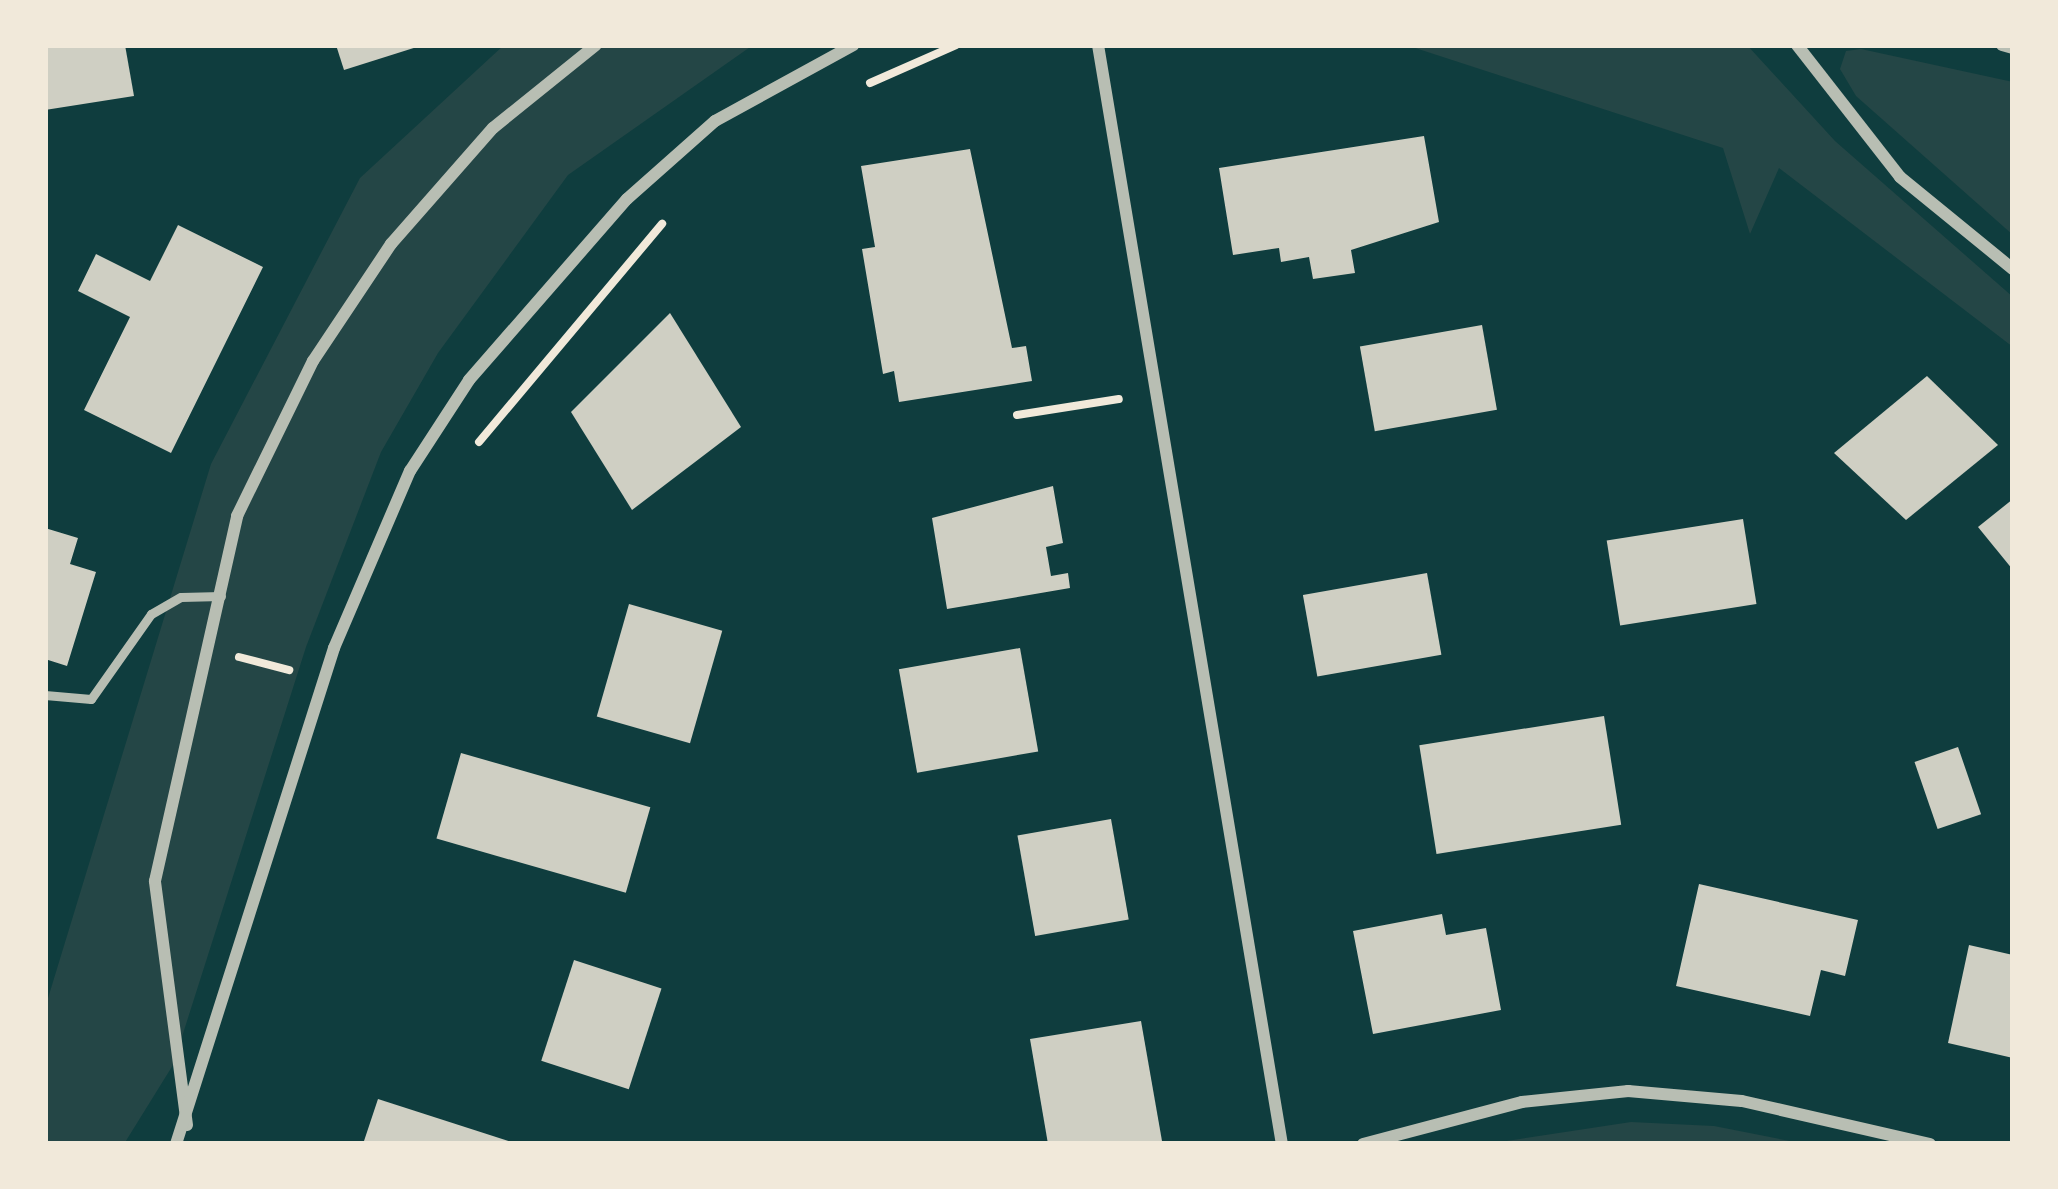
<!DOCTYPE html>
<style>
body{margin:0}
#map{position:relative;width:2058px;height:1189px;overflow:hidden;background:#0f3d3e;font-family:"Varela Round",sans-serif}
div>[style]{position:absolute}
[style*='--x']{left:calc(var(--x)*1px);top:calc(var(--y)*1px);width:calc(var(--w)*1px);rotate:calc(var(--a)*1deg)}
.green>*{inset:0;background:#244646}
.building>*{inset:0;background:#cfcfc3;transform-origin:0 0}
.path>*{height:8px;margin:-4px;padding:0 4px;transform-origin:4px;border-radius:4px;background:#f1e9da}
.service>*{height:9px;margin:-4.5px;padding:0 4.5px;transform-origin:4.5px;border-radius:4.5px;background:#b8beb3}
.minor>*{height:12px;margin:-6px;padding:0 6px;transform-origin:6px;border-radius:6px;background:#b8beb3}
span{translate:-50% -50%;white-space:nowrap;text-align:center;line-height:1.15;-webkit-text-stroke:9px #f1e9da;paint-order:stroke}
.frame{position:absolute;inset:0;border:48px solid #f1e9da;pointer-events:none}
</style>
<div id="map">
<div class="green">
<div style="clip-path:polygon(504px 45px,753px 45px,568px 175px,438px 353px,381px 452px,306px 647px,173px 1065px,124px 1144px,45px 1144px,45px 1008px,211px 464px,360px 178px)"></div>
<div style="clip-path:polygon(1406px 45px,1747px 45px,1835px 141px,2013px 297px,2013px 347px,1779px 168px,1750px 234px,1723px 148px)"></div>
<div style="clip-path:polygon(1861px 49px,2013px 82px,2013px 235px,1856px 96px,1840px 69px,1846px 51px)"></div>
<div style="clip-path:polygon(1631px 1122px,1714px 1126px,1805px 1144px,1487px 1144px)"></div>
</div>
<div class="building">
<div style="clip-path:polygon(45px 45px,125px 45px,134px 96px,45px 110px)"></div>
<div style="clip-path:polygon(336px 45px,419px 45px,420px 46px,344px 70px)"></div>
<div style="clip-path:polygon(1424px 136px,1439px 222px,1351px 250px,1355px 273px,1313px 279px,1309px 257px,1281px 262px,1279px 248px,1233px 255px,1219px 168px)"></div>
<div style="clip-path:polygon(970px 149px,1012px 348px,1026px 346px,1032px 381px,899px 402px,894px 371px,883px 374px,862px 249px,875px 247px,861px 166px)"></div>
<div style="clip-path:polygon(178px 225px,263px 267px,171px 453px,84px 410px,130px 317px,78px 291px,96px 254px,150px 281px)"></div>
<div style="clip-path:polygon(670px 313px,741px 427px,632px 510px,571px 412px)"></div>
<div style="left:1482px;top:325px;width:86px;height:124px;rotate:80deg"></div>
<div style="clip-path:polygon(1927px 376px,1998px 445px,1906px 520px,1834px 453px)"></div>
<div style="clip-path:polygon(1053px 486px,1063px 543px,1046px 547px,1051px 576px,1068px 573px,1070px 588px,947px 609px,932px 518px)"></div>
<div style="clip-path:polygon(2013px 499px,2013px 570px,1978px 527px)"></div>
<div style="left:1743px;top:519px;width:86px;height:138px;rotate:81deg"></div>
<div style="clip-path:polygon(45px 528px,78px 538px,70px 564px,96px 572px,67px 666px,45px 659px)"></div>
<div style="left:1427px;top:573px;width:83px;height:126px;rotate:80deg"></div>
<div style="left:629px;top:604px;width:97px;height:117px;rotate:16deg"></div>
<div style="left:1020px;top:648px;width:105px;height:123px;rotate:80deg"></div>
<div style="left:1604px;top:716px;width:110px;height:187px;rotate:81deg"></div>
<div style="left:1958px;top:747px;width:71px;height:46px;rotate:71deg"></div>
<div style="left:461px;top:753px;width:197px;height:89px;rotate:16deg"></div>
<div style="left:1111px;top:819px;width:102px;height:95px;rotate:80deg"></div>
<div style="clip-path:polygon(1699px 884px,1858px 920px,1845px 976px,1821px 970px,1810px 1016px,1676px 986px)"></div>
<div style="clip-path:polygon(1442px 914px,1446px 935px,1486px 928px,1501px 1010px,1373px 1034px,1353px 931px)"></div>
<div style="clip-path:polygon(1969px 945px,2013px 955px,2013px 1058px,1948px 1043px)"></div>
<div style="left:574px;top:960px;width:92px;height:106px;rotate:18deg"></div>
<div style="clip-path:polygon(1141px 1021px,1162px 1141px,1048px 1144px,1030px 1039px)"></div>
<div style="clip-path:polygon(378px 1099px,515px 1143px,515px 1144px,363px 1144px)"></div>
</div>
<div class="path">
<div style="--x:870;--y:83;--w:94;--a:-23.8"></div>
<div style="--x:1017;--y:415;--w:103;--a:-8.9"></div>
<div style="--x:479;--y:442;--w:285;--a:-50"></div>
<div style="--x:239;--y:657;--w:52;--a:14.6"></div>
</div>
<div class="service">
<div style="--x:45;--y:695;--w:46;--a:5"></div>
<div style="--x:91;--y:699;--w:104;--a:-54.8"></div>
<div style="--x:151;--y:614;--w:34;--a:-30"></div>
<div style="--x:181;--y:597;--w:40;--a:-1.4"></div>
</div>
<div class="minor">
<div style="--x:1098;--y:45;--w:1114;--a:80.5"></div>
<div style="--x:1797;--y:45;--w:167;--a:52"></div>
<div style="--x:1900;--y:177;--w:146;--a:39.2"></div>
<div style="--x:2002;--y:45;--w:11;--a:15"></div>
<div style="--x:187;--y:1125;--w:246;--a:-97.5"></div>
<div style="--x:155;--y:881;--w:374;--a:-77.3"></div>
<div style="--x:237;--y:516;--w:173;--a:-63.9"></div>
<div style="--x:313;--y:361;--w:141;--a:-56.3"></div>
<div style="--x:391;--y:244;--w:154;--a:-48.7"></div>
<div style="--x:493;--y:128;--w:132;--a:-38.9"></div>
<div style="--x:176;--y:1144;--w:521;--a:-72.33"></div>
<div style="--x:334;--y:648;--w:193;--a:-66.8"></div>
<div style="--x:410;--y:471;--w:108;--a:-57"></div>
<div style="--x:469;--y:380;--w:240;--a:-48.9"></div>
<div style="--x:627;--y:199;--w:118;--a:-41.6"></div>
<div style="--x:715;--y:121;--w:158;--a:-28.8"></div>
<div style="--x:1363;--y:1144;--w:164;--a:-14.8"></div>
<div style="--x:1522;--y:1102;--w:107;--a:-5.9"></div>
<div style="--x:1628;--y:1091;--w:114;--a:5"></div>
<div style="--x:1742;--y:1101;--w:193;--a:12.9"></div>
</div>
<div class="frame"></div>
</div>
